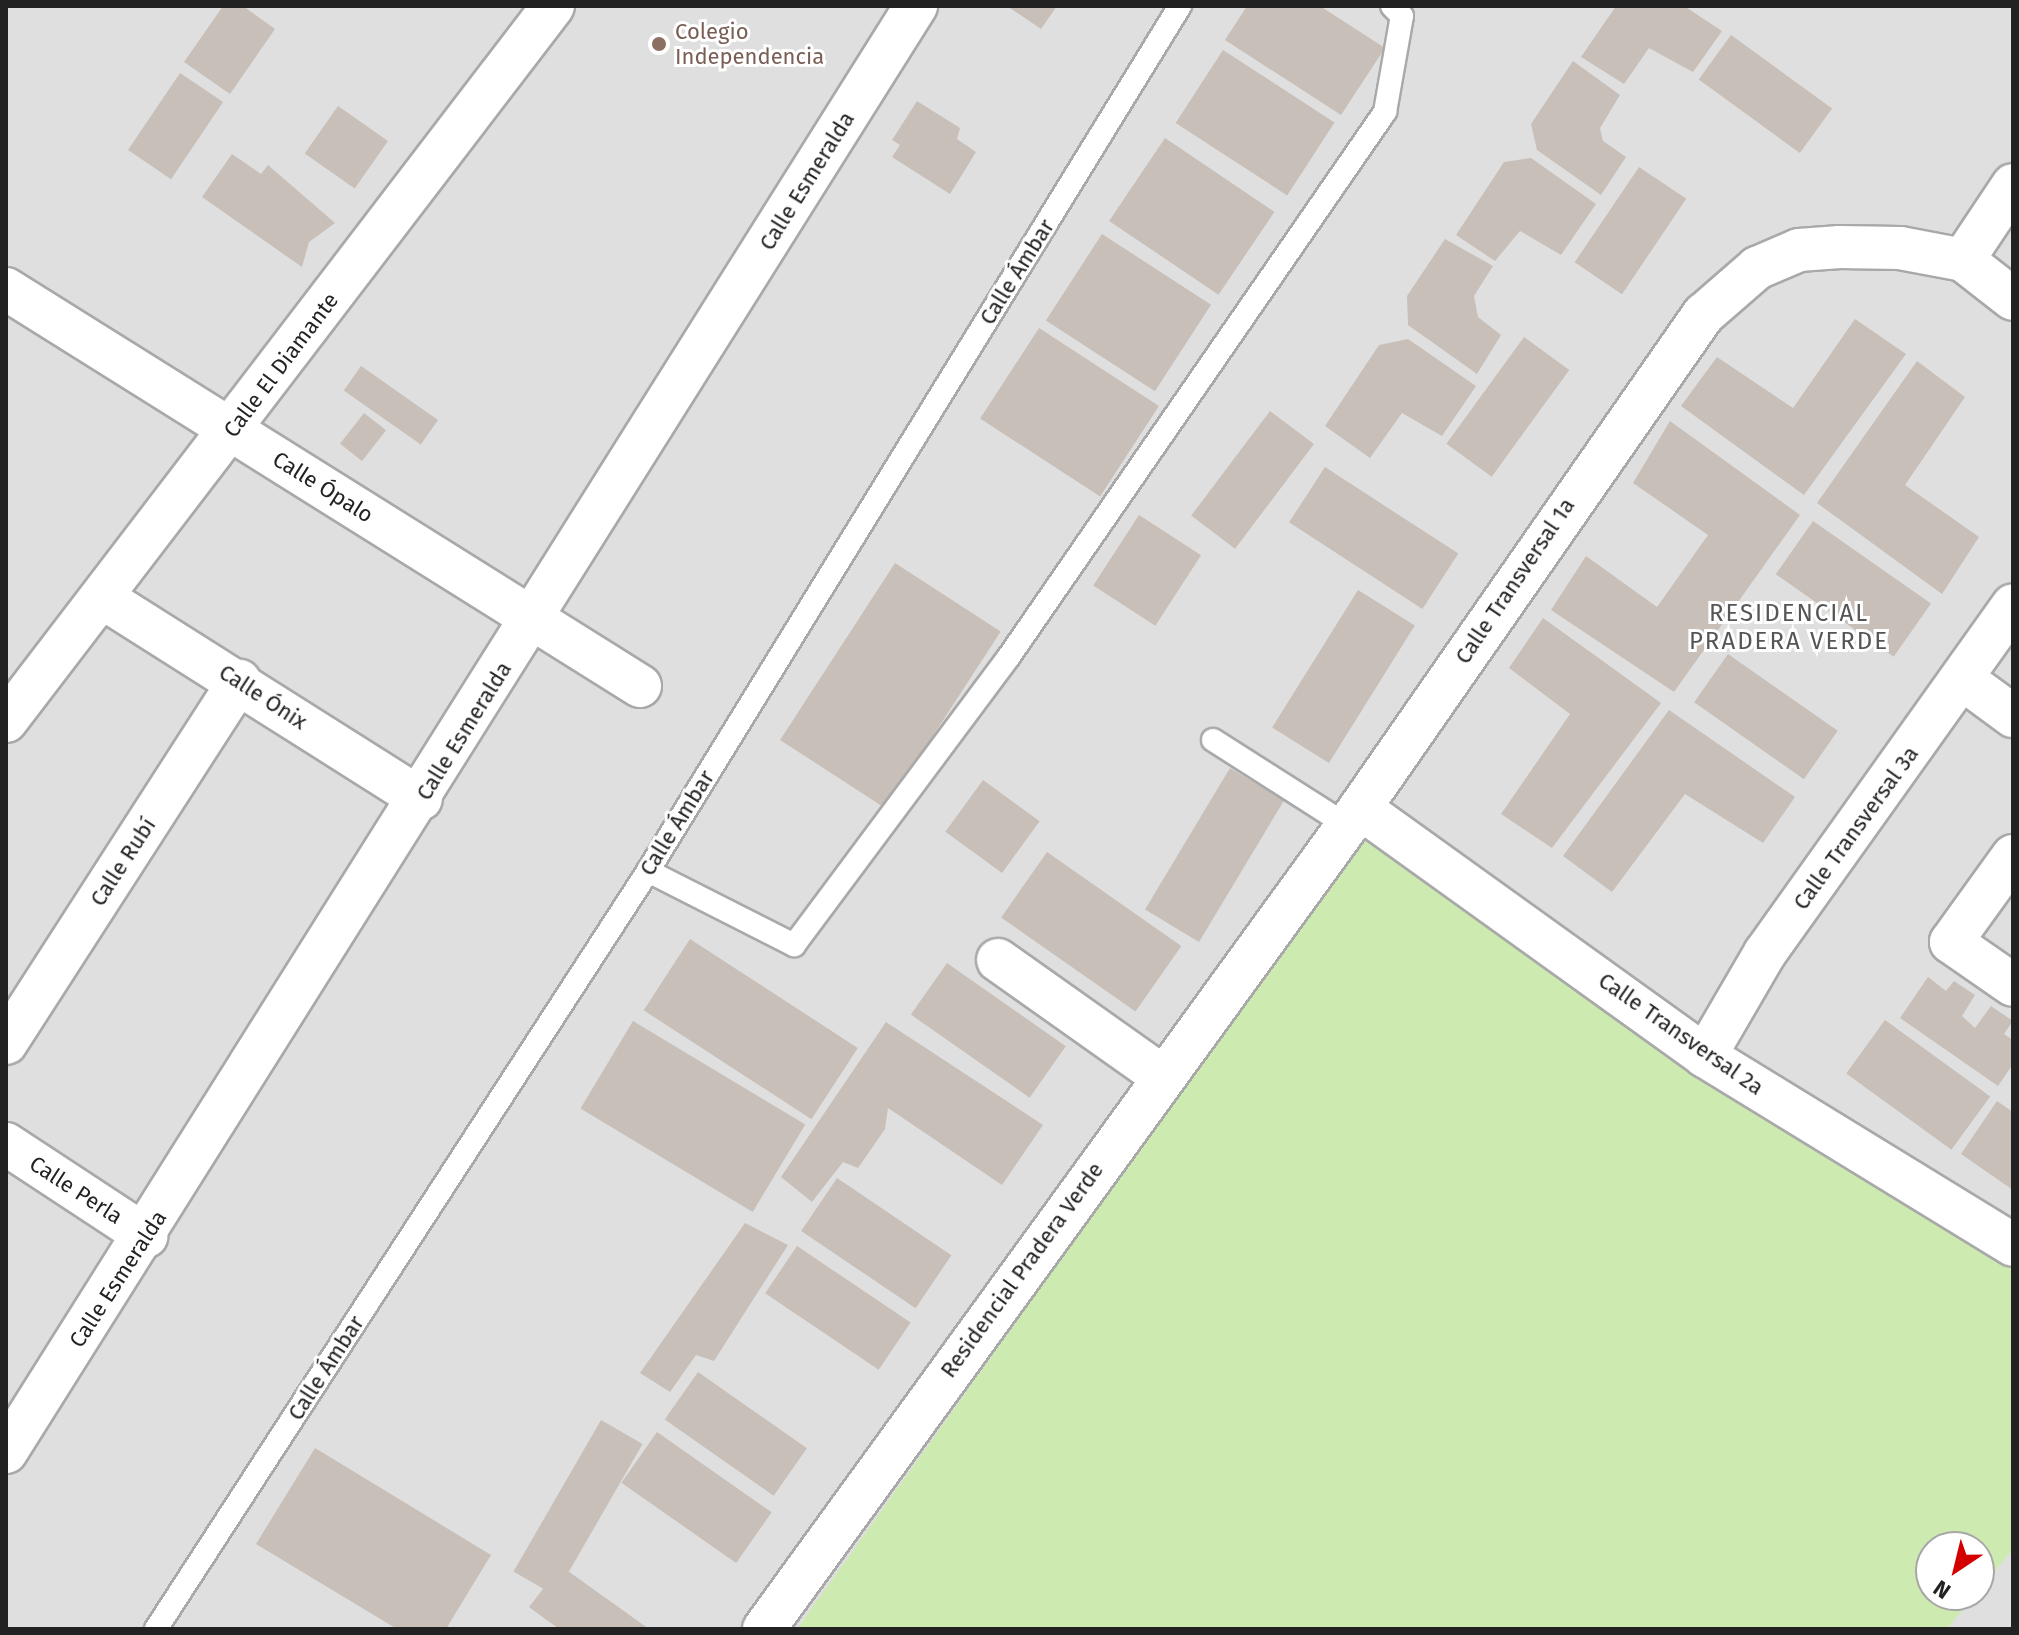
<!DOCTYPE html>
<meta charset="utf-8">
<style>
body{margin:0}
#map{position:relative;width:2019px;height:1635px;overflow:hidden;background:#f2efe9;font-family:"Fira Sans",sans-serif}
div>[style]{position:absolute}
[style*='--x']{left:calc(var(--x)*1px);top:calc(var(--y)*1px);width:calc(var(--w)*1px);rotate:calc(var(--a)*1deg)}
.residential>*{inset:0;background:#e0dfdf}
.grass>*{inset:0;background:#cdebb0}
.building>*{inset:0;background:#c7bfb8;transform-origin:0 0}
.roads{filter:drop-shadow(2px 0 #a9a9a9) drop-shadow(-2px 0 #a9a9a9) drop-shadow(0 2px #a9a9a9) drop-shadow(0 -2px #a9a9a9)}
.lane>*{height:22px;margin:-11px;padding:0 11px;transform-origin:11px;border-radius:11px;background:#fff}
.street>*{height:42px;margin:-21px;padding:0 21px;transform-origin:21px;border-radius:21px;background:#fff}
.dots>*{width:22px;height:22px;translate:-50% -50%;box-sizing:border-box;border:4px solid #fff;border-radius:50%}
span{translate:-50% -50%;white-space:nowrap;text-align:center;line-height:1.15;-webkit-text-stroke:6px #fff;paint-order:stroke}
.education-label{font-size:22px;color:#785e54}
.left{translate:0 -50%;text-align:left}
.street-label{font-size:22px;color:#222}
.neighbourhood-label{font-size:24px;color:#555;letter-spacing:2px}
.frame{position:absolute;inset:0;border:8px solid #222;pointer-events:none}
.north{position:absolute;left:1915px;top:1531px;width:80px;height:80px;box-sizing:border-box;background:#fff;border:2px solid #a7a7a7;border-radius:50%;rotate:215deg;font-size:22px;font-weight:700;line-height:32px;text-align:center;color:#222}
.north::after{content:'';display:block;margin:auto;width:28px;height:36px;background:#d40000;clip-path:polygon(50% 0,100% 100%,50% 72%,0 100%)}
</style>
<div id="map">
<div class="residential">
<div style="clip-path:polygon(evenodd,6px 6px,2013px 6px,2013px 1629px,6px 1629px,6px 6px,1931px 1547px,1979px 1547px,1979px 1595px,1931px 1595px,1931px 1547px)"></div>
</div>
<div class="grass">
<div style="clip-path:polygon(1369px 828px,2013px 1261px,2013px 1549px,1979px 1590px,1979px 1547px,1931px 1547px,1931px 1595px,1975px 1595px,1947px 1629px,797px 1629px)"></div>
</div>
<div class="building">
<div style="clip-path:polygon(223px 6px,243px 6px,275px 29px,230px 94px,184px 62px)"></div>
<div style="clip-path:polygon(1007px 6px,1057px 6px,1041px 29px)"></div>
<div style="clip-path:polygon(1247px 6px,1320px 6px,1385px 48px,1341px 115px,1225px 40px)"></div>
<div style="clip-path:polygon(1616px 6px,1684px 6px,1722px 31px,1693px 72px,1649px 48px,1624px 84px,1581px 57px)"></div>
<div style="left:1731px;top:35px;width:125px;height:55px;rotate:36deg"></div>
<div style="left:1223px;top:50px;width:133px;height:87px;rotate:33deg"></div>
<div style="clip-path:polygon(1573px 61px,1620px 95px,1600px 128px,1603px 141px,1626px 157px,1601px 195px,1537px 150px,1531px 124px)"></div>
<div style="left:180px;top:73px;width:52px;height:93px;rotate:34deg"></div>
<div style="clip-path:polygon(917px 101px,960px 128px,957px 139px,976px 152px,950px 194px,892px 157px,900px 145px,892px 140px)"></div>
<div style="left:338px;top:106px;width:61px;height:58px;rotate:35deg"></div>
<div style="left:1165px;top:138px;width:132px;height:100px;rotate:34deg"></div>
<div style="clip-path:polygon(232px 154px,261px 174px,268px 165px,335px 223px,309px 242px,302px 267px,202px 197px)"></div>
<div style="clip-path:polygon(1531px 158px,1596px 204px,1561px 255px,1520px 231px,1495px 261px,1456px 235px,1504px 162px)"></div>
<div style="left:1639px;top:167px;width:57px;height:115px;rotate:34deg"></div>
<div style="left:1102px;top:234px;width:130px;height:103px;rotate:33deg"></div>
<div style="clip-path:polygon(1445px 239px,1493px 266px,1474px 296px,1478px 317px,1501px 335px,1477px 374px,1408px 325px,1407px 296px)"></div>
<div style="clip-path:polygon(1855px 319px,1906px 354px,1804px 495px,1681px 406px,1717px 357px,1793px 408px)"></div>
<div style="left:1039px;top:328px;width:143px;height:108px;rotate:33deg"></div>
<div style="left:1524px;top:337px;width:56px;height:132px;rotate:36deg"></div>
<div style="clip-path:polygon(1408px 339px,1476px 386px,1442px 436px,1402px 413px,1370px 458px,1325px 426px,1379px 345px)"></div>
<div style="clip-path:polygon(1917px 361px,1965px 397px,1905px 485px,1979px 537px,1942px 594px,1817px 503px)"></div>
<div style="left:361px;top:366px;width:94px;height:30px;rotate:35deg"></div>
<div style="left:1270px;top:411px;width:55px;height:131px;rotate:37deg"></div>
<div style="left:364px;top:413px;width:28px;height:39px;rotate:38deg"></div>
<div style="clip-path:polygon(1670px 421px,1800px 515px,1674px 692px,1551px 610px,1586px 556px,1657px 607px,1708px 535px,1633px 483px)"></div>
<div style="left:1325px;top:467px;width:159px;height:66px;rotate:33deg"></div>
<div style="left:1139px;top:515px;width:74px;height:84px;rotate:33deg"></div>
<div style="left:1813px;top:521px;width:144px;height:65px;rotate:35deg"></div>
<div style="left:895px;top:563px;width:126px;height:211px;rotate:33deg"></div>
<div style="left:1358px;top:590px;width:67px;height:162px;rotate:32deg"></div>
<div style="clip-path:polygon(1543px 618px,1661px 703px,1552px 848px,1501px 814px,1570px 714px,1509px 668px)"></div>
<div style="left:1728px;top:654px;width:134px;height:59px;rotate:35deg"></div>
<div style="clip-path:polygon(1669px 710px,1795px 797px,1763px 843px,1685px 794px,1612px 892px,1563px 856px)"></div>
<div style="left:1230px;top:768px;width:63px;height:165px;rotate:31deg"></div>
<div style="left:983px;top:780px;width:70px;height:64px;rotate:36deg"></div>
<div style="left:1047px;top:852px;width:164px;height:80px;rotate:35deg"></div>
<div style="left:690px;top:939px;width:200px;height:85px;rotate:33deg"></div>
<div style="left:947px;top:963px;width:145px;height:63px;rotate:35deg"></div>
<div style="clip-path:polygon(1928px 977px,1946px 991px,1954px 981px,1975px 995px,1962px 1016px,1975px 1028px,1991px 1006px,2013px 1021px,2004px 1034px,2013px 1040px,2013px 1064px,1998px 1086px,1900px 1018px)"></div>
<div style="left:1885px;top:1020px;width:130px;height:66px;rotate:36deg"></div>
<div style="left:633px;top:1021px;width:201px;height:102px;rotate:31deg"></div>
<div style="clip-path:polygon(886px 1022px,1043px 1125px,1002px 1185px,888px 1108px,885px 1129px,858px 1168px,843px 1162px,812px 1202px,781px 1177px)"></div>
<div style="clip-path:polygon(1997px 1101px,2013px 1112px,2013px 1190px,1961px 1154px)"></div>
<div style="left:837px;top:1178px;width:138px;height:64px;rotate:34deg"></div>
<div style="clip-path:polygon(745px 1223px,788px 1245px,714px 1361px,696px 1355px,670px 1392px,640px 1373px)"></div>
<div style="left:797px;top:1246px;width:137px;height:57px;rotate:34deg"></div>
<div style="left:698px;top:1372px;width:133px;height:58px;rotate:35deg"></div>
<div style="left:601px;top:1420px;width:48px;height:175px;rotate:30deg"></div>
<div style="left:657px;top:1432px;width:140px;height:62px;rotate:35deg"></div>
<div style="clip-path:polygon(315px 1448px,491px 1555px,446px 1629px,397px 1629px,256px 1544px)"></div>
<div style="clip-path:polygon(561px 1566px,649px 1629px,559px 1629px,529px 1607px)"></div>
</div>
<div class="roads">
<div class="lane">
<div style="--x:1213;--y:740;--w:160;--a:32.5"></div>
<div style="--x:648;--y:871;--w:164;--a:26.9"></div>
<div style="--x:794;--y:945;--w:358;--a:-53.3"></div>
<div style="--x:1008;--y:658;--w:664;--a:-55.38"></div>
<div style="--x:1385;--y:112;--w:97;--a:-80"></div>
<div style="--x:1402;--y:16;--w:14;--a:-135"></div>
<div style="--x:156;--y:1629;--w:904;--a:-57.01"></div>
<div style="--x:648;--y:871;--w:1016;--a:-58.41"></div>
</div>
<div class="street">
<div style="--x:1963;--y:260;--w:90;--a:-56.3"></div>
<div style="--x:6;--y:289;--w:748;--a:32.05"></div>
<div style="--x:103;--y:598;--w:376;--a:32.3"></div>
<div style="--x:1964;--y:680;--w:61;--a:36.3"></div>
<div style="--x:6;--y:721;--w:900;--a:-52.58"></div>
<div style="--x:1360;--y:808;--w:425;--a:35.7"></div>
<div style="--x:1705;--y:1056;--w:361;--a:31.5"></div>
<div style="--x:2013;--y:856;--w:106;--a:125.8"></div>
<div style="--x:1951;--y:942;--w:75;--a:34.7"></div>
<div style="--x:998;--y:960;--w:202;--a:35.3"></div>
<div style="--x:6;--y:1043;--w:431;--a:-57.2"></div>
<div style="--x:1705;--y:1056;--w:119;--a:-59.8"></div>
<div style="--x:1765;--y:953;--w:427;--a:-54.5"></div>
<div style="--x:6;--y:1144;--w:168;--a:33.3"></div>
<div style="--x:6;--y:1452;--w:1709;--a:-57.82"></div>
<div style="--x:764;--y:1629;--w:1015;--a:-54.02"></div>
<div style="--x:1360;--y:808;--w:601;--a:-55.17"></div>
<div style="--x:1703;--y:315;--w:72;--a:-41"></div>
<div style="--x:1757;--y:268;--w:46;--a:-23.2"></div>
<div style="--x:1799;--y:250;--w:41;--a:-4.2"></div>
<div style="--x:1840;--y:247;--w:60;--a:1"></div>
<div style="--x:1900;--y:248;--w:64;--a:10.8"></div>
<div style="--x:1963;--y:260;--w:63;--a:38"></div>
</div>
</div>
<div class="dots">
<div style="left:659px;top:44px;background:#8d6e63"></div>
</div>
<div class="education-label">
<span class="left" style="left:675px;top:44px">Colegio<br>Independencia</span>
</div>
<div class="street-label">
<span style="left:807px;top:181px;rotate:-58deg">Calle Esmeralda</span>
<span style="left:1017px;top:272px;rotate:-58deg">Calle Ámbar</span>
<span style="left:281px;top:365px;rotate:-53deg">Calle El Diamante</span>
<span style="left:323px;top:487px;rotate:32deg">Calle Ópalo</span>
<span style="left:1515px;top:581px;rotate:-56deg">Calle Transversal 1a</span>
<span style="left:263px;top:697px;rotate:33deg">Calle Ónix</span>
<span style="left:464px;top:731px;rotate:-58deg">Calle Esmeralda</span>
<span style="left:677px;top:823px;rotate:-58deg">Calle Ámbar</span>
<span style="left:1856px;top:828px;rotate:-54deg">Calle Transversal 3a</span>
<span style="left:123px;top:862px;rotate:-57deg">Calle Rubí</span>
<span style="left:1681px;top:1034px;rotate:35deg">Calle Transversal 2a</span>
<span style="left:76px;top:1190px;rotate:33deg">Calle Perla</span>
<span style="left:1022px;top:1270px;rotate:-54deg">Residencial Pradera Verde</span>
<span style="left:118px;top:1279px;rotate:-57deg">Calle Esmeralda</span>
<span style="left:326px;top:1368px;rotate:-57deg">Calle Ámbar</span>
</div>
<div class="neighbourhood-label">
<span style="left:1789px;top:628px">RESIDENCIAL<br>PRADERA VERDE</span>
</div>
<div class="frame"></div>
<div class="north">N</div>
</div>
